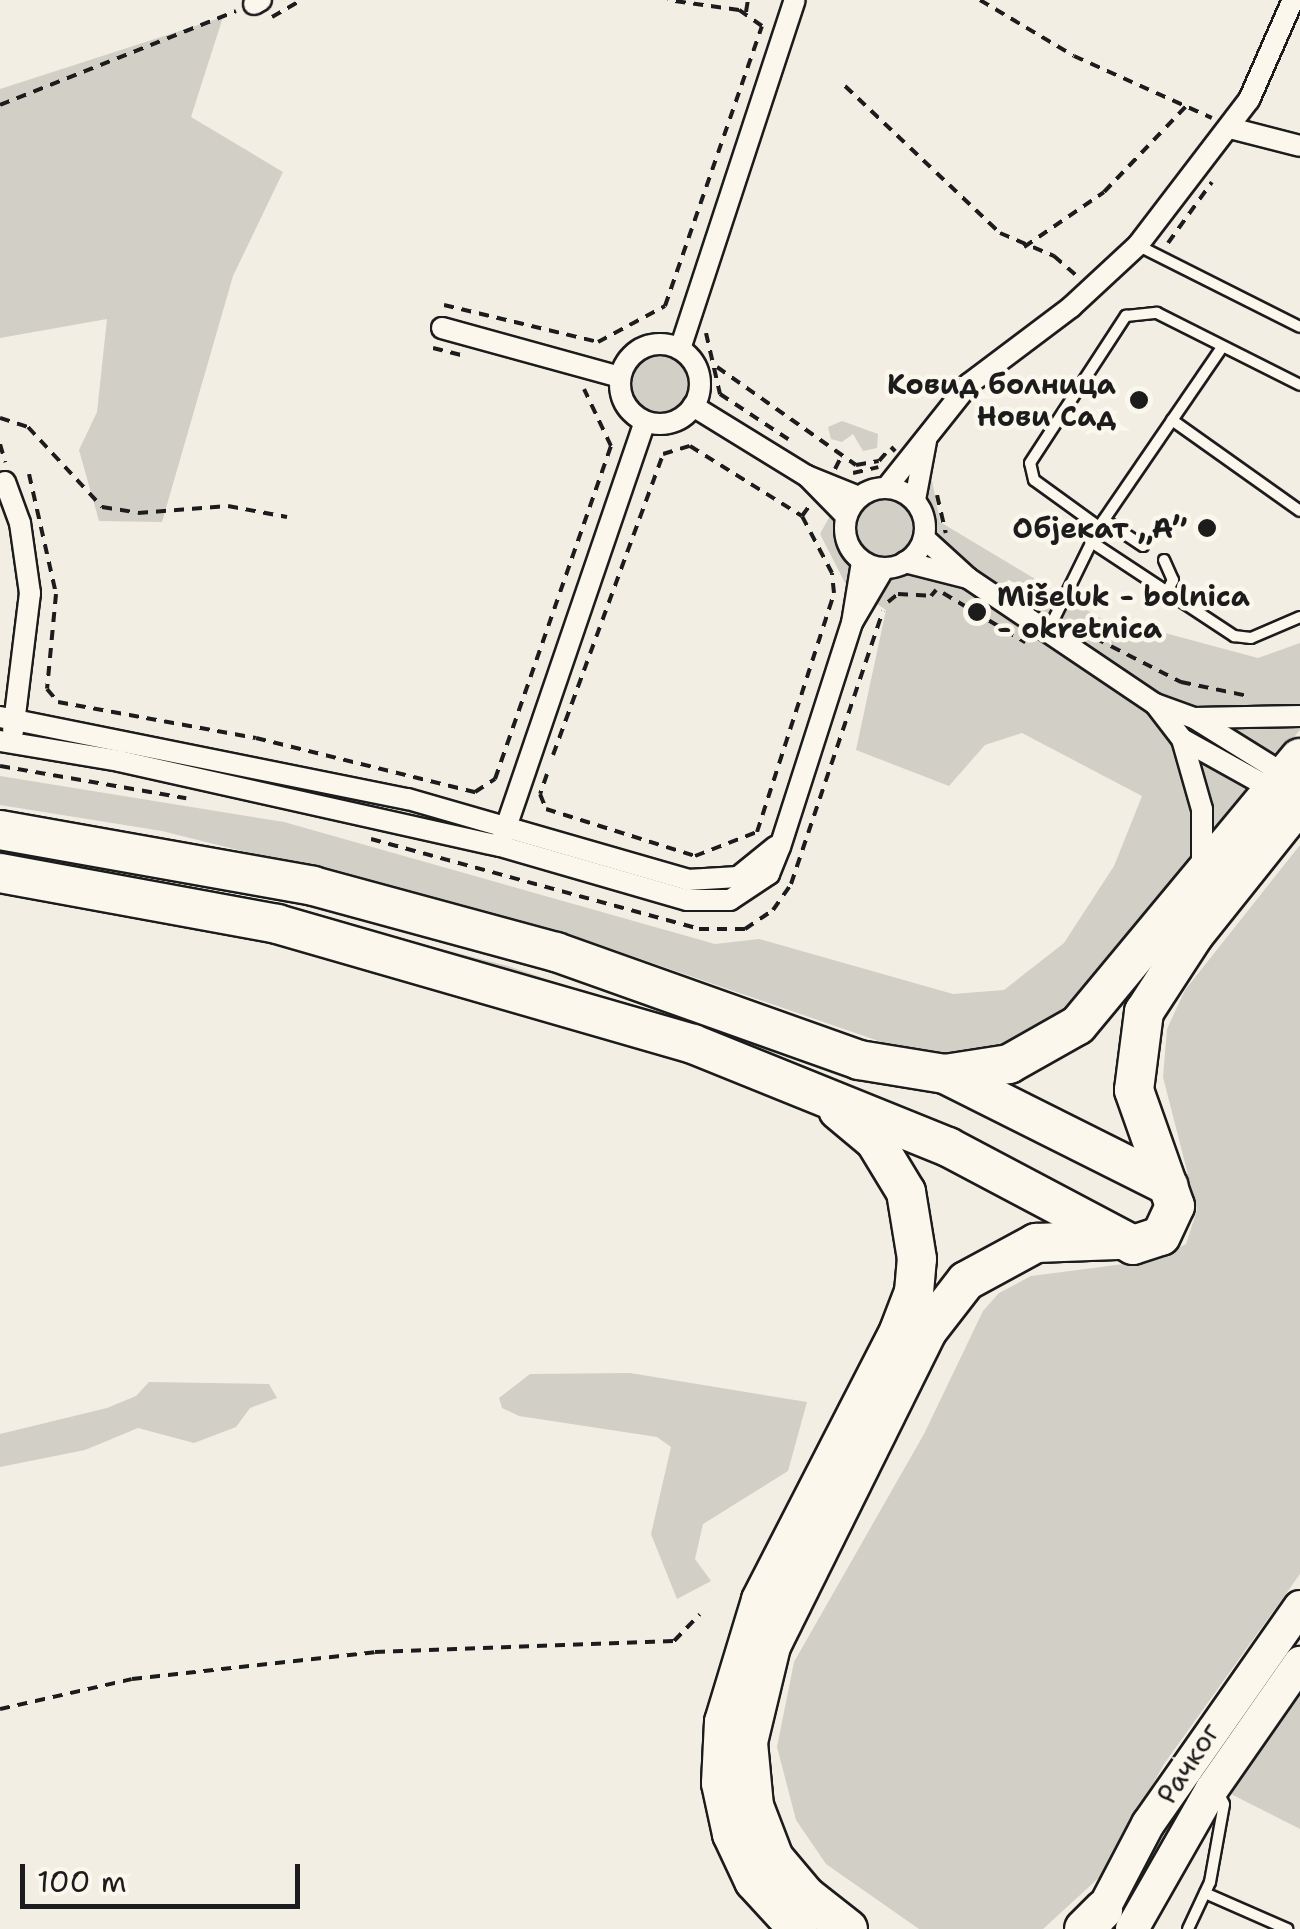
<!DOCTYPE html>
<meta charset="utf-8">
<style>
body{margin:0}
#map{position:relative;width:1300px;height:1929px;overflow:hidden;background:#f2eee4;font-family:"Shantell Sans",sans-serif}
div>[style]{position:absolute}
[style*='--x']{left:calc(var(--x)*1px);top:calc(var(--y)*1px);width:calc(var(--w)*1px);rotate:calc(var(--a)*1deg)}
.green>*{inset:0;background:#d2cfc6}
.round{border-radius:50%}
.path>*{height:4px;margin-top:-2px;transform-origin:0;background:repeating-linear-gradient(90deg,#1c1c1c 0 10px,transparent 0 18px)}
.roads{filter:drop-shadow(2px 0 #1c1c1c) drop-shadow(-2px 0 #1c1c1c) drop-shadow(0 2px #1c1c1c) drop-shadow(0 -2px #1c1c1c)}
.lane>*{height:10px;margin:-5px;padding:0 5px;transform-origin:5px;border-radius:5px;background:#fbf7ec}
.street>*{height:20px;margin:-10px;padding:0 10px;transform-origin:10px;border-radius:10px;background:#fbf7ec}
.street>.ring{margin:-10px;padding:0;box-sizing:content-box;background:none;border:20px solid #fbf7ec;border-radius:50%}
.primary>*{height:32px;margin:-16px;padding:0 16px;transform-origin:16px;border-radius:16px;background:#fbf7ec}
.highway>*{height:38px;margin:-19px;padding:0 19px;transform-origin:19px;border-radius:19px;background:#fbf7ec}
.dots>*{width:28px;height:28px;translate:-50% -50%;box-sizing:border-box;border:5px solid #fbf7ec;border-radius:50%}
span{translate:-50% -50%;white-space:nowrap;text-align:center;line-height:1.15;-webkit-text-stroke:9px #fbf7ec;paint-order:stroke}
.poi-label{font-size:28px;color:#1c1c1c;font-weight:700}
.right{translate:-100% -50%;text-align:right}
.left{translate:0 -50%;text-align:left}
.street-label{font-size:28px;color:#1c1c1c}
.scale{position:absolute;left:20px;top:1864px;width:280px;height:45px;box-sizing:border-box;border:5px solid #1c1c1c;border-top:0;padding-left:12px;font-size:30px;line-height:35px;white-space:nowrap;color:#1c1c1c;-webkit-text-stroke:8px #fbf7ec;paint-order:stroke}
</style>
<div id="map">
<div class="green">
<div style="clip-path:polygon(223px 17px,191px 117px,283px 172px,233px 276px,162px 522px,99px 521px,79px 450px,97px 412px,107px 319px,0 338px,0 89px)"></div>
<div class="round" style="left:624px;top:349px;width:70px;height:70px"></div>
<div style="clip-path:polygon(842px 421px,878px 434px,877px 448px,863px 451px,853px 434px,842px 442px,831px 439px,828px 427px)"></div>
<div style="clip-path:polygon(929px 465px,940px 522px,1120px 630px,1161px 632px,1258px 658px,1300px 643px,1300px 730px,1063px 1019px,1012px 1046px,919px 1055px,560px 931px,162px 831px,0 805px,0 776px,284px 822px,715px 944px,759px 939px,953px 994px,1004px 990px,1064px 943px,1114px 866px,1142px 796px,1022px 733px,985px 745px,949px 786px,856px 750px,886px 610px,845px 583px,820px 534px,845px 488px)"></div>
<div style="clip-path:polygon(1300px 845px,1300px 1574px,1164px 1764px,1103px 1874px,1043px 1929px,919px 1929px,826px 1864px,796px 1820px,777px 1747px,794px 1662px,924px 1434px,983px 1311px,999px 1293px,1031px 1276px,1155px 1260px,1186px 1244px,1197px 1210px,1163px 1077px,1167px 1029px,1185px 990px)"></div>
<div style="clip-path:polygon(0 850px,222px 893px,508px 966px,784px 1059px,941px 1123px,936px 1131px,0 859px)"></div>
<div style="clip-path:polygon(630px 1373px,807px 1402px,788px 1471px,703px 1524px,695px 1559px,711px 1581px,677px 1599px,651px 1534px,671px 1447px,657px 1437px,519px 1416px,502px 1408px,499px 1398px,530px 1374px)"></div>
<div style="clip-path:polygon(149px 1382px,269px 1384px,277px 1398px,250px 1408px,236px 1427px,194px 1443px,138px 1428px,85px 1450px,0 1467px,0 1434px,107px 1408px,136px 1396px)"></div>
<div style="clip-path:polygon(1300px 1660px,1300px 1829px,1223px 1790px)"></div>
</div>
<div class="path">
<div style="--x:980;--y:0;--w:109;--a:30.8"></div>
<div style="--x:1074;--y:56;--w:151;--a:24.2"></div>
<div style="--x:746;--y:12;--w:12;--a:-81"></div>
<div style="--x:272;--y:17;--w:34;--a:-30"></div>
<div style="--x:845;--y:86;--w:214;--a:43.5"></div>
<div style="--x:1000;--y:233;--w:59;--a:23.1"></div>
<div style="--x:1054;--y:256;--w:30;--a:41"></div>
<div style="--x:0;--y:105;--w:254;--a:-21.7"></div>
<div style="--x:1168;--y:243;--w:75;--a:-54.2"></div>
<div style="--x:1024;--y:247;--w:97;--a:-34.5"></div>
<div style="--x:1104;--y:192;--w:122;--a:-46.3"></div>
<div style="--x:444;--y:305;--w:158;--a:13.5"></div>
<div style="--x:598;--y:342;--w:76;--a:-28.2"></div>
<div style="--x:665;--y:306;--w:296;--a:-70.9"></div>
<div style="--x:762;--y:26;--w:28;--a:-145"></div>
<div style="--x:739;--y:10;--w:72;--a:-172"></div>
<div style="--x:706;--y:333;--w:63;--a:77.1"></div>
<div style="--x:720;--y:394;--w:82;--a:33.5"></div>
<div style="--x:433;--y:348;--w:33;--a:14"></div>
<div style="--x:717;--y:367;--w:170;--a:35.2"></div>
<div style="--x:856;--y:465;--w:23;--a:-10"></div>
<div style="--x:879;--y:461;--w:18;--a:-49"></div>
<div style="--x:891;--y:447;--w:6;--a:45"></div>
<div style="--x:0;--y:418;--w:29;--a:18"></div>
<div style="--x:28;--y:427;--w:109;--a:47.2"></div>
<div style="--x:102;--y:507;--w:36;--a:9"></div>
<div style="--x:138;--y:513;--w:90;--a:-4.4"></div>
<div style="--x:228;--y:506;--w:60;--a:10.6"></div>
<div style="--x:0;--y:444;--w:19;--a:74"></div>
<div style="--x:835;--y:469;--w:16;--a:-63"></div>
<div style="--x:853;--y:473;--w:26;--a:-13"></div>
<div style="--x:29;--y:474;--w:123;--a:77.3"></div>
<div style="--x:56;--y:594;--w:95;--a:95.4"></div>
<div style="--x:47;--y:689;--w:17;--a:50"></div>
<div style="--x:58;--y:702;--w:201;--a:10.3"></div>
<div style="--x:256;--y:738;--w:226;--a:13.9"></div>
<div style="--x:475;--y:792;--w:24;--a:-33"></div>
<div style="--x:495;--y:779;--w:353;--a:-70.8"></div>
<div style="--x:611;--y:446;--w:63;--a:-115.3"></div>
<div style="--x:937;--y:495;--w:39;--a:77"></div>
<div style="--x:943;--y:593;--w:96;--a:30.9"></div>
<div style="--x:888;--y:602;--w:13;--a:-39"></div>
<div style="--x:898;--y:594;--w:33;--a:3"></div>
<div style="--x:931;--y:596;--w:8;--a:-50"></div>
<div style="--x:1095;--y:638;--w:97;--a:27.1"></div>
<div style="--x:1181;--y:682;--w:68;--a:11.8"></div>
<div style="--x:553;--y:755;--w:320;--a:-69.9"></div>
<div style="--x:663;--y:454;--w:28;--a:-17"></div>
<div style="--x:690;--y:446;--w:132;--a:32"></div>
<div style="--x:0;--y:766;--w:189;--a:9.8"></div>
<div style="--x:547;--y:774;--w:21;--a:109"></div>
<div style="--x:540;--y:794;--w:16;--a:68"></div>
<div style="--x:546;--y:809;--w:156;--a:17.5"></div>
<div style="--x:695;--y:856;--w:66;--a:-21.2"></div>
<div style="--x:757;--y:832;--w:251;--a:-72.1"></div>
<div style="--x:834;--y:593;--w:20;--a:-96"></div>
<div style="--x:832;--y:573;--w:64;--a:-117.8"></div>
<div style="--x:802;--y:516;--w:14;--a:-54"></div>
<div style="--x:371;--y:839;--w:340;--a:15.3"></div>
<div style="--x:699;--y:929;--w:46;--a:0"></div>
<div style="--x:745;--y:929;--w:34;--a:-34"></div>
<div style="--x:773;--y:910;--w:32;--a:-55"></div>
<div style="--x:791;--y:884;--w:288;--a:-71.4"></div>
<div style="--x:0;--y:1709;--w:135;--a:-12.8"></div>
<div style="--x:132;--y:1679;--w:244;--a:-6.3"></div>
<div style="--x:375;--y:1652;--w:299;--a:-2.1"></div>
<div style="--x:674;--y:1641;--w:37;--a:-46"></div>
</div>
<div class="roads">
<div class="lane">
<div style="--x:1139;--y:246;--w:180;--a:26.7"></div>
<div style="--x:1172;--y:420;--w:157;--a:35.4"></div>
<div style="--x:1104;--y:520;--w:47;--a:33.7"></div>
<div style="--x:1099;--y:527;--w:80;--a:-144.1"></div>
<div style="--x:1034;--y:480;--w:17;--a:-103"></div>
<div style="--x:1030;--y:463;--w:176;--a:-56.9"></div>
<div style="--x:1126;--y:316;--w:31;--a:-6"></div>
<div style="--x:1157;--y:313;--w:160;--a:26.7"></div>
<div style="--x:1090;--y:541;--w:173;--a:33.4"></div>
<div style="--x:1234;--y:636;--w:17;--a:7"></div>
<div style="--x:1251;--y:638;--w:53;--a:-23.2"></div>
<div style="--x:1164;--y:560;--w:22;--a:66"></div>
<div style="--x:1173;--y:580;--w:13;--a:117"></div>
<div style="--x:1049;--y:629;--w:114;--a:-63.9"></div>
<div style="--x:1099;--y:527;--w:216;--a:-55.6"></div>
<div style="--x:1205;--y:1893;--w:90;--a:23.7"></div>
<div style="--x:1188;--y:1929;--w:52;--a:-64.9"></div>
<div style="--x:1210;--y:1882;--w:79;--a:-79.8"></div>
<div style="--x:1224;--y:1804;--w:13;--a:-117"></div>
</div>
<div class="street">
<div style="--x:254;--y:4;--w:8;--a:-30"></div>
<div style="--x:1230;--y:128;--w:72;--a:14.4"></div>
<div style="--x:442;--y:328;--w:185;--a:15.4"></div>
<div class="ring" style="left:620px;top:344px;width:60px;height:60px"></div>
<div style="--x:680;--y:349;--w:367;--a:-71.8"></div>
<div style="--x:693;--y:406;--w:134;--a:31.6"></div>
<div style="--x:807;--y:476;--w:56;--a:22"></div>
<div style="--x:807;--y:476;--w:56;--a:45.7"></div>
<div style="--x:5;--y:482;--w:44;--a:69.9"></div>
<div style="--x:20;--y:523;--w:71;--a:81.9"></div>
<div style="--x:30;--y:593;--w:139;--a:97"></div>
<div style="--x:887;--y:487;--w:132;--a:-51.5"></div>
<div style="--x:969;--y:384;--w:128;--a:-37"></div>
<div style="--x:1071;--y:307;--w:91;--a:-42.8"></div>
<div style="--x:1138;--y:245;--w:183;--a:-52.6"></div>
<div style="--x:1249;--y:100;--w:109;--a:-66.3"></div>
<div class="ring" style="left:845px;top:488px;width:60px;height:60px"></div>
<div style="--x:915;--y:500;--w:60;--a:-79.4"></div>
<div style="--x:924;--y:538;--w:59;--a:42.3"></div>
<div style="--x:968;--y:578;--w:225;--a:34"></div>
<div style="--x:1155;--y:704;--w:41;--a:19.7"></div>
<div style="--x:1194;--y:718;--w:115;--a:31.9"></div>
<div style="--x:905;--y:562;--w:65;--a:14.3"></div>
<div style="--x:853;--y:621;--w:61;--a:-59.7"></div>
<div style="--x:1155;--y:704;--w:44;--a:52.4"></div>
<div style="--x:1182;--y:739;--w:113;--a:29.1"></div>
<div style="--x:0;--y:717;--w:416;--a:11.4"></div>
<div style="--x:408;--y:799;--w:291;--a:16.1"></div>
<div style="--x:688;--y:880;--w:50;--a:-3.4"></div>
<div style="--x:738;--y:877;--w:48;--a:-39"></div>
<div style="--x:1194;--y:718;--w:106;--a:-1.1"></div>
<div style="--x:1182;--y:739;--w:73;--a:74.1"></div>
<div style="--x:1202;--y:809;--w:59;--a:90"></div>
<div style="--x:0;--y:741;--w:121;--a:9.5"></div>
<div style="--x:119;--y:761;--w:390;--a:12.6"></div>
<div style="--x:500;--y:846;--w:195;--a:16.1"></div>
<div style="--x:687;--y:900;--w:43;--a:0"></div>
<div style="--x:730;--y:900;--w:47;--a:-33.7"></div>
<div style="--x:769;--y:874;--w:29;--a:-68"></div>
<div style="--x:780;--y:847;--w:235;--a:-72.2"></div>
<div style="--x:852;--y:623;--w:62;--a:-80.7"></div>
<div style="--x:503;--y:836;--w:438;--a:-71.1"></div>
</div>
<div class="primary">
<div style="--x:1093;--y:1929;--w:119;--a:-62.4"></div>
<div style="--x:1148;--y:1824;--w:265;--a:-55"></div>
<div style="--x:1132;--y:1929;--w:161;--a:-60.3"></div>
<div style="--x:1212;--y:1789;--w:154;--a:-55.1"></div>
</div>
<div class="highway">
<div style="--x:0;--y:830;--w:318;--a:10.1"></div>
<div style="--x:313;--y:886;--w:252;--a:15.2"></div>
<div style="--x:556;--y:952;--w:322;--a:19.6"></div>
<div style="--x:859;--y:1060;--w:87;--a:9.2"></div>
<div style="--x:945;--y:1074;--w:65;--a:-8.9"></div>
<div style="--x:1009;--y:1064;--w:79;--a:-29.5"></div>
<div style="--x:1078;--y:1025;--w:347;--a:-50.3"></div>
<div style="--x:0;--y:873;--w:282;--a:10.4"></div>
<div style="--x:277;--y:924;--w:433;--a:16.1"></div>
<div style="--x:693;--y:1044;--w:275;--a:22"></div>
<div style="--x:948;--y:1147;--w:209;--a:27.9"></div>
<div style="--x:1133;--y:1245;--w:29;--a:-18"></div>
<div style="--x:1161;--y:1236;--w:33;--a:-65"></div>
<div style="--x:1175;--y:1206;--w:123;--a:-109.5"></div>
<div style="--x:1134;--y:1090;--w:79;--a:-82.7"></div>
<div style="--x:1144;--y:1012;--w:92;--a:-57"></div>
<div style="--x:1194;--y:935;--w:170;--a:-51.4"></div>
<div style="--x:945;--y:1074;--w:250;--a:26.6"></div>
<div style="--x:798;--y:1929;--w:65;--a:-132.5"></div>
<div style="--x:754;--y:1881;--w:52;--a:-115.1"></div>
<div style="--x:732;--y:1834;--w:52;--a:-102.2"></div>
<div style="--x:721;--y:1783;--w:61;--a:-87.2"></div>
<div style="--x:724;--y:1722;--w:127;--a:-73.1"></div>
<div style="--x:761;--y:1600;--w:302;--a:-62.8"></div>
<div style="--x:899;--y:1331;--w:42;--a:-69"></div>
<div style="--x:914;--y:1292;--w:33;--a:-85"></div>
<div style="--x:917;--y:1259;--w:68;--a:-99.3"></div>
<div style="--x:906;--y:1192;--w:60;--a:-121.3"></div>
<div style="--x:875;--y:1141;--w:48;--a:-140"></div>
<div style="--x:848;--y:1929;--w:53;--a:-141.8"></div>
<div style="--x:806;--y:1896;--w:50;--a:-130.1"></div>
<div style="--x:774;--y:1858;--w:56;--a:-111"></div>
<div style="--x:754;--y:1806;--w:64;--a:-95.4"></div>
<div style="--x:748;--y:1742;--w:99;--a:-76.5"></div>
<div style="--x:771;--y:1646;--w:353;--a:-63.6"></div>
<div style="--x:928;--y:1330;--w:62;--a:-52.2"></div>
<div style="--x:966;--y:1281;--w:80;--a:-28.5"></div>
<div style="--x:1036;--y:1243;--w:81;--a:-2.1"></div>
<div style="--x:1084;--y:1929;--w:27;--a:-45"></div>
</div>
</div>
<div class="dots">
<div style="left:1139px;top:400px;background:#1c1c1c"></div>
<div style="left:1207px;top:528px;background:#1c1c1c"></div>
<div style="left:977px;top:612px;background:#1c1c1c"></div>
</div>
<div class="poi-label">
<span class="right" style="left:1116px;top:400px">Ковид болница<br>Нови Сад</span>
<span class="right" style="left:1187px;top:528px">Објекат „А”</span>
<span class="left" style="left:997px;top:612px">Mišeluk - bolnica<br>- okretnica</span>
</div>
<div class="street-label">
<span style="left:1188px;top:1763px;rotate:-57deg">Рачког</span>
</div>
<div class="scale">100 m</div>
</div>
